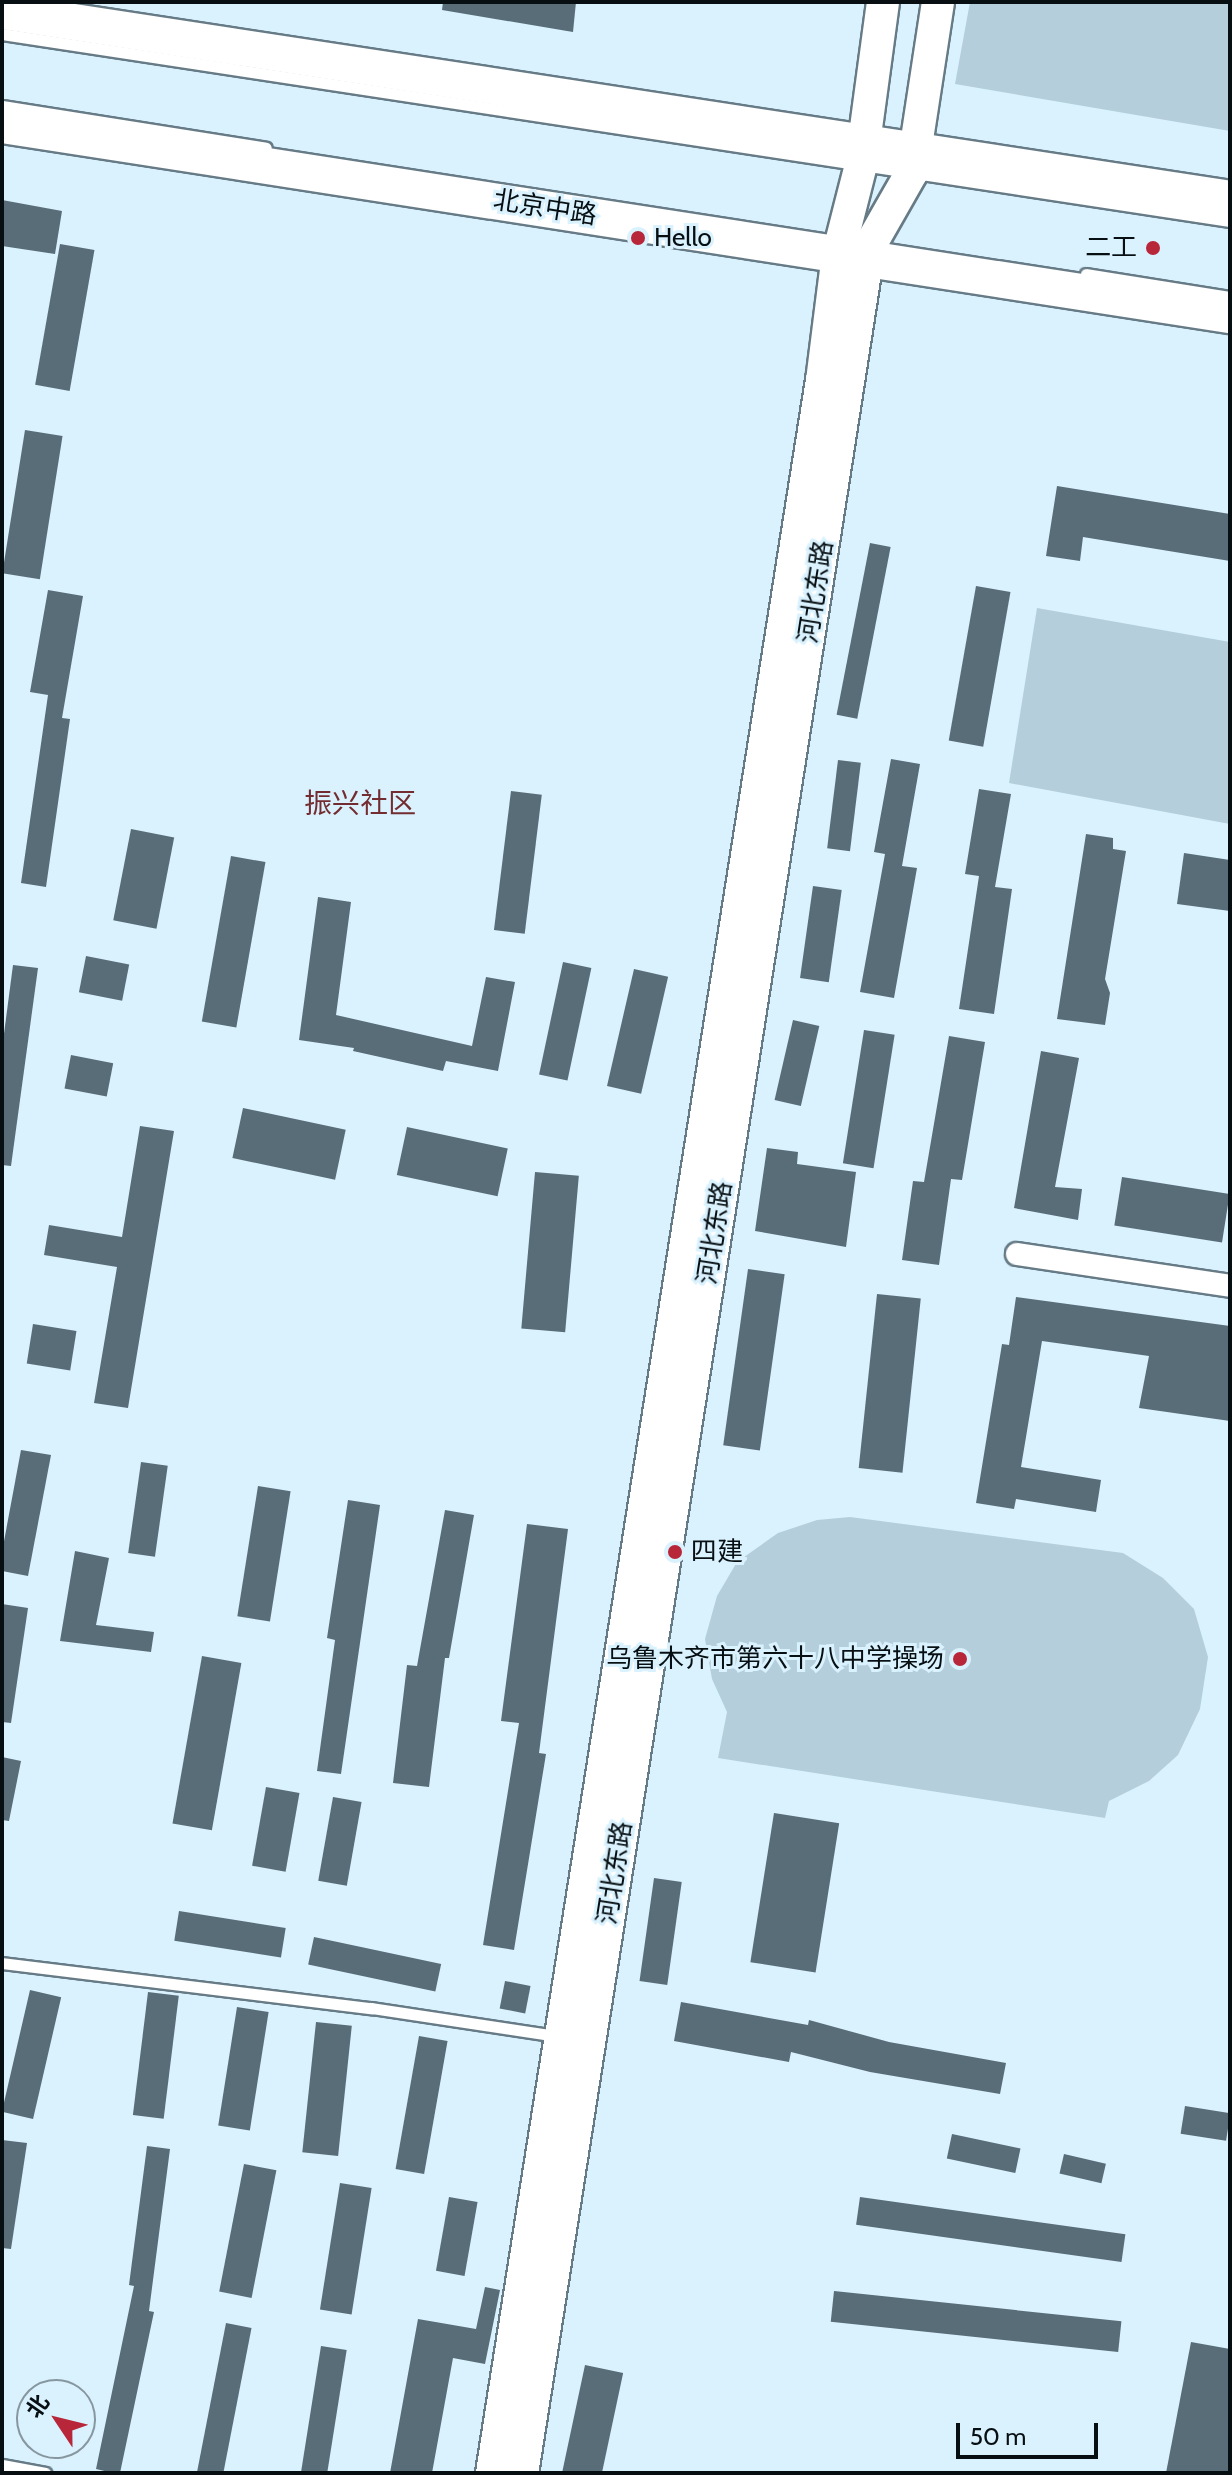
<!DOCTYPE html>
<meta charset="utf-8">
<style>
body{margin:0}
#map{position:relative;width:1232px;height:2475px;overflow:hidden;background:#daf2fe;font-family:Cabin,"Noto Sans SC",sans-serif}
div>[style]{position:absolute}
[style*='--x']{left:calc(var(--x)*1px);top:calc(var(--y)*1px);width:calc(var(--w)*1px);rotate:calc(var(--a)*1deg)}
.green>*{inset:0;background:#b4cedb}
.building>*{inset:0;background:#586d77;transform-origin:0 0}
.roads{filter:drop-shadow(2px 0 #667b86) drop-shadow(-2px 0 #667b86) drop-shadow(0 2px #667b86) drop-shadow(0 -2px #667b86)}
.lane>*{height:11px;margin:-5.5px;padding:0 5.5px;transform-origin:5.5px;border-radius:5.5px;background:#fff}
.street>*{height:22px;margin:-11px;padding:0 11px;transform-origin:11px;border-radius:11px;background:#fff}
.secondary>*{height:32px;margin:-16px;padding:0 16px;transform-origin:16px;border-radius:16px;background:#fff}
.primary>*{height:36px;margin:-18px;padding:0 18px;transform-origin:18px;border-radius:18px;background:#fff}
.dots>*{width:22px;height:22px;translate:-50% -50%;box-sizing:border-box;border:4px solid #daf2fe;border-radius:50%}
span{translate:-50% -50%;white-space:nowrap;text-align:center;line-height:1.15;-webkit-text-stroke:6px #daf2fe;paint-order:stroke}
.street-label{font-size:26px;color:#070f13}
.poi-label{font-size:26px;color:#070f13}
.left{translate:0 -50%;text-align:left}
.right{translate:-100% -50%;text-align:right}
.neighbourhood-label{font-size:28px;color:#732c2f}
.frame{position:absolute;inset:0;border:4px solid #070f13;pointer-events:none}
.north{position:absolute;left:16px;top:2379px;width:80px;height:80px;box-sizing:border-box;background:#daf2fe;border:2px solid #8697a0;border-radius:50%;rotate:305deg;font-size:22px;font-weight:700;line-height:32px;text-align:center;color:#070f13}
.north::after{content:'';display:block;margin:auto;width:28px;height:36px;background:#b82639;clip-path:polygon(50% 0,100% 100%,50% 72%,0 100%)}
.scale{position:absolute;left:956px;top:2423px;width:142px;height:36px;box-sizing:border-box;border:4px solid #070f13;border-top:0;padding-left:10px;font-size:24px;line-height:28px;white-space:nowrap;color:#070f13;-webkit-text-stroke:6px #daf2fe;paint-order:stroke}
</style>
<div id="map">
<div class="green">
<div style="clip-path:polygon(970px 2px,1230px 2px,1230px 131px,955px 84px)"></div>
<div style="clip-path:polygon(1037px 608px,1230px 642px,1230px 824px,1009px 783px)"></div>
<div style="clip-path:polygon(850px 1517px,1123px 1553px,1163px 1578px,1194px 1609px,1208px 1657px,1200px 1709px,1178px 1755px,1149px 1781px,1109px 1801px,1105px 1818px,718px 1758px,727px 1712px,712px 1679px,705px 1639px,717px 1596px,737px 1562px,778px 1533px,817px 1520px)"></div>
</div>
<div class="building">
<div style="clip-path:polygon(443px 2px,576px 2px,573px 32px,442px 10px)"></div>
<div style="clip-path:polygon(2px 200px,62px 211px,55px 254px,2px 246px)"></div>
<div style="left:60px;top:244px;width:35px;height:143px;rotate:10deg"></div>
<div style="left:25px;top:430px;width:38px;height:145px;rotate:9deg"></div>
<div style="clip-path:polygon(1057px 486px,1230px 514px,1230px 561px,1083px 537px,1080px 561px,1046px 556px)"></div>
<div style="left:870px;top:543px;width:21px;height:175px;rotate:11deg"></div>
<div style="left:976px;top:586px;width:35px;height:157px;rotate:10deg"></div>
<div style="clip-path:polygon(48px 590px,83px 596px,62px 718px,70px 719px,46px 887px,21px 883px,48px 695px,30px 692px)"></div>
<div style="clip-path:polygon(891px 759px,920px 764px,902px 866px,917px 868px,894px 998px,860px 992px,885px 854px,874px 852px)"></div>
<div style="left:838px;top:760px;width:23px;height:89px;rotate:7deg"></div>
<div style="clip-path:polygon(979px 789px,1011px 794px,995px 887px,1012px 889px,994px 1014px,959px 1009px,979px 876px,965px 874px)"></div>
<div style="left:511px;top:791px;width:31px;height:140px;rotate:7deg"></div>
<div style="left:131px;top:829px;width:44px;height:93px;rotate:11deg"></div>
<div style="clip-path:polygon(1086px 834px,1113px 838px,1113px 849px,1126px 851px,1105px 979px,1110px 993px,1105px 1025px,1057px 1019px)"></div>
<div style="clip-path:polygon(1184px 853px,1230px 860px,1230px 911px,1177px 904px)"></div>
<div style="left:231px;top:856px;width:35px;height:168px;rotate:10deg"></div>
<div style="left:813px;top:886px;width:29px;height:93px;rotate:8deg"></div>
<div style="clip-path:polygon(318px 897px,351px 902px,336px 1015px,472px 1046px,486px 977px,515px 982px,498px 1071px,446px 1061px,443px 1071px,353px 1051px,354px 1048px,299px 1040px)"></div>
<div style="left:86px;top:956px;width:44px;height:37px;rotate:11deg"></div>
<div style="left:563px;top:962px;width:29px;height:115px;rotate:12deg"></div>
<div style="clip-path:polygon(13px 965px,38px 968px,11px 1166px,2px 1165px,2px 1049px)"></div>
<div style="left:634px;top:969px;width:35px;height:120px;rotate:13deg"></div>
<div style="left:793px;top:1020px;width:27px;height:82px;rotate:13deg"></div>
<div style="left:864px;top:1030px;width:31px;height:135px;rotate:9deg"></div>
<div style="clip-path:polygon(949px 1036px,985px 1042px,962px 1180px,951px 1179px,939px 1265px,902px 1260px,913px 1181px,924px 1182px)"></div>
<div style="clip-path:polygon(1041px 1051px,1079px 1058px,1055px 1187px,1082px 1189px,1078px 1220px,1014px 1208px)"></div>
<div style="left:71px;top:1055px;width:43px;height:34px;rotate:11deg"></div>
<div style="left:243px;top:1108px;width:105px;height:51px;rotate:12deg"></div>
<div style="clip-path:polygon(140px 1126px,174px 1131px,128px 1408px,94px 1403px,117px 1267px,44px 1255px,49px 1225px,122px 1237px)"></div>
<div style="left:407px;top:1127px;width:103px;height:49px;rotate:12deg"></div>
<div style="clip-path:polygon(767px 1148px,798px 1152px,797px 1164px,856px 1172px,846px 1247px,755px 1231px)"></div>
<div style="left:535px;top:1172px;width:44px;height:157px;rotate:5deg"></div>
<div style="left:1122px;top:1177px;width:109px;height:49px;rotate:9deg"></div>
<div style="left:748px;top:1269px;width:37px;height:178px;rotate:8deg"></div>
<div style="left:877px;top:1294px;width:44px;height:175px;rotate:6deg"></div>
<div style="clip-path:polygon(1016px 1297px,1230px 1326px,1230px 1421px,1139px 1408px,1149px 1356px,1042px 1341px,1021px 1467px,1101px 1480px,1096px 1512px,1016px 1499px,1014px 1509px,976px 1503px,1002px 1344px,1009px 1345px)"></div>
<div style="left:33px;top:1324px;width:44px;height:40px;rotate:9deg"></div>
<div style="clip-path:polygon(21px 1450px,51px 1455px,28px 1576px,2px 1571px,2px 1552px)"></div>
<div style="left:141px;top:1462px;width:27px;height:92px;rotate:8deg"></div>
<div style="left:258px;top:1486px;width:33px;height:132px;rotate:9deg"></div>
<div style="clip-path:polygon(348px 1500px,380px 1505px,341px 1774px,317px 1771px,335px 1640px,327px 1638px)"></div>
<div style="clip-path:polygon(445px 1510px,474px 1515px,449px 1658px,445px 1658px,429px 1787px,393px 1783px,407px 1665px,417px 1666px)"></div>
<div style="clip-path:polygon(527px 1524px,568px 1529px,539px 1753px,546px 1754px,514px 1950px,483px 1945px,519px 1723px,501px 1721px)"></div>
<div style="clip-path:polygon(75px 1551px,109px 1558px,96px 1625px,154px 1632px,151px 1652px,60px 1641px)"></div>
<div style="clip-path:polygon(2px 1604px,28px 1608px,11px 1723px,2px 1722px)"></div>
<div style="left:202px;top:1656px;width:40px;height:170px;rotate:10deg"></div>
<div style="clip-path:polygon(2px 1757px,21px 1761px,9px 1821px,2px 1820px)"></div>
<div style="left:266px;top:1787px;width:34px;height:80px;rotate:10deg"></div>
<div style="left:333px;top:1797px;width:29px;height:85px;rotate:10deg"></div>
<div style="left:774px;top:1813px;width:66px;height:151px;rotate:9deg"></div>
<div style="left:654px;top:1878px;width:28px;height:104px;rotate:8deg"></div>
<div style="left:179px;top:1911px;width:108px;height:30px;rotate:9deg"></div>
<div style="left:314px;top:1937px;width:130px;height:28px;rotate:12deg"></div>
<div style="left:505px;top:1981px;width:26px;height:28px;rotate:11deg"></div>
<div style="left:30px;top:1990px;width:32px;height:125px;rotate:13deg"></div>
<div style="left:148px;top:1992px;width:31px;height:124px;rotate:7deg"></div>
<div style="clip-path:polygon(681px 2002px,808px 2025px,809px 2020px,889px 2042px,1006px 2063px,1000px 2094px,870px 2072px,791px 2052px,789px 2062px,674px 2041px)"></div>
<div style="left:237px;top:2007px;width:32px;height:120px;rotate:9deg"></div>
<div style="left:316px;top:2022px;width:36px;height:131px;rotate:6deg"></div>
<div style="left:419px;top:2036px;width:29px;height:135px;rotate:10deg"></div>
<div style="left:1185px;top:2106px;width:46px;height:28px;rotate:9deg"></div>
<div style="left:952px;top:2134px;width:70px;height:25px;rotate:12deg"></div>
<div style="clip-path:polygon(2px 2140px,27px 2143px,11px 2249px,2px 2248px)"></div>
<div style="clip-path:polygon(147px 2146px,170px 2149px,149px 2311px,154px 2312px,120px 2473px,113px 2473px,96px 2469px,134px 2286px,129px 2285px)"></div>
<div style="left:1064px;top:2154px;width:43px;height:20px;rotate:13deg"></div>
<div style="left:244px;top:2164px;width:33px;height:130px;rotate:11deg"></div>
<div style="left:340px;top:2183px;width:32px;height:128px;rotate:9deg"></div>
<div style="left:449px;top:2197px;width:29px;height:75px;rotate:10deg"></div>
<div style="left:860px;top:2197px;width:268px;height:28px;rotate:8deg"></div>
<div style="clip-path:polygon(485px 2287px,500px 2290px,485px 2364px,453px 2358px,432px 2473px,390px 2473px,418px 2319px,476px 2329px)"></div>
<div style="left:834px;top:2291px;width:289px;height:31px;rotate:6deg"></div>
<div style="left:226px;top:2323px;width:26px;height:152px;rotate:11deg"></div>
<div style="clip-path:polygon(1191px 2342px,1230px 2349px,1230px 2473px,1166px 2473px)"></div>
<div style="left:321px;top:2346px;width:26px;height:129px;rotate:9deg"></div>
<div style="left:585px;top:2365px;width:39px;height:110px;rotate:12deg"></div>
</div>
<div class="roads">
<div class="lane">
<div style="--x:2;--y:34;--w:1242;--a:8.66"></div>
<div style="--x:2;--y:106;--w:267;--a:9"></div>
<div style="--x:1086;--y:274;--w:146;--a:9.1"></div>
<div style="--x:2;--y:1963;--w:372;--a:7"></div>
<div style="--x:371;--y:2008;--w:188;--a:8.6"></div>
<div style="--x:2;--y:2465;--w:44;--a:10.5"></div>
</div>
<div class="street">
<div style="--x:1017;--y:1254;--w:215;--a:8.5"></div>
</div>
<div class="secondary">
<div style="--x:492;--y:2473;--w:2118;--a:-81.04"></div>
<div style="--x:822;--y:381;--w:127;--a:-82.8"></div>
<div style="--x:838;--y:255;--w:93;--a:-75.7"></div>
<div style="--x:861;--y:165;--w:164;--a:-82.3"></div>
<div style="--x:522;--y:2473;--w:2240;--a:-81.14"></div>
<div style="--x:867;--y:260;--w:19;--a:-74"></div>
<div style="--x:872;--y:242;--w:81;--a:-60.3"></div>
<div style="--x:912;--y:172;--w:172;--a:-81.3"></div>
</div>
<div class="primary">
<div style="--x:2;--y:11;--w:1242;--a:8.7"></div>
<div style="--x:2;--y:125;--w:1243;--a:8.8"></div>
</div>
</div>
<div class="dots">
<div style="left:638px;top:238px;background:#b82639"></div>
<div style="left:1153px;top:248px;background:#b82639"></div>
<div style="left:675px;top:1552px;background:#b82639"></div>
<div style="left:960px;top:1659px;background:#b82639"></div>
</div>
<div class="street-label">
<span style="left:545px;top:208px;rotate:9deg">北京中路</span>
<span style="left:816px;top:592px;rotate:-81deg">河北东路</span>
<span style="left:715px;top:1233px;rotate:-81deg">河北东路</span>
<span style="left:615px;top:1873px;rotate:-81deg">河北东路</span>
</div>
<div class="poi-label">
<span class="left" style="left:654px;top:238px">Hello</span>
<span class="right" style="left:1137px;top:248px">二工</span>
<span class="left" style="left:691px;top:1552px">四建</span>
<span class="right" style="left:944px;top:1659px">乌鲁木齐市第六十八中学操场</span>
</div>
<div class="neighbourhood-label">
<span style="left:360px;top:803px">振兴社区</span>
</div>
<div class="frame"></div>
<div class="north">北</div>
<div class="scale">50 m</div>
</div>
